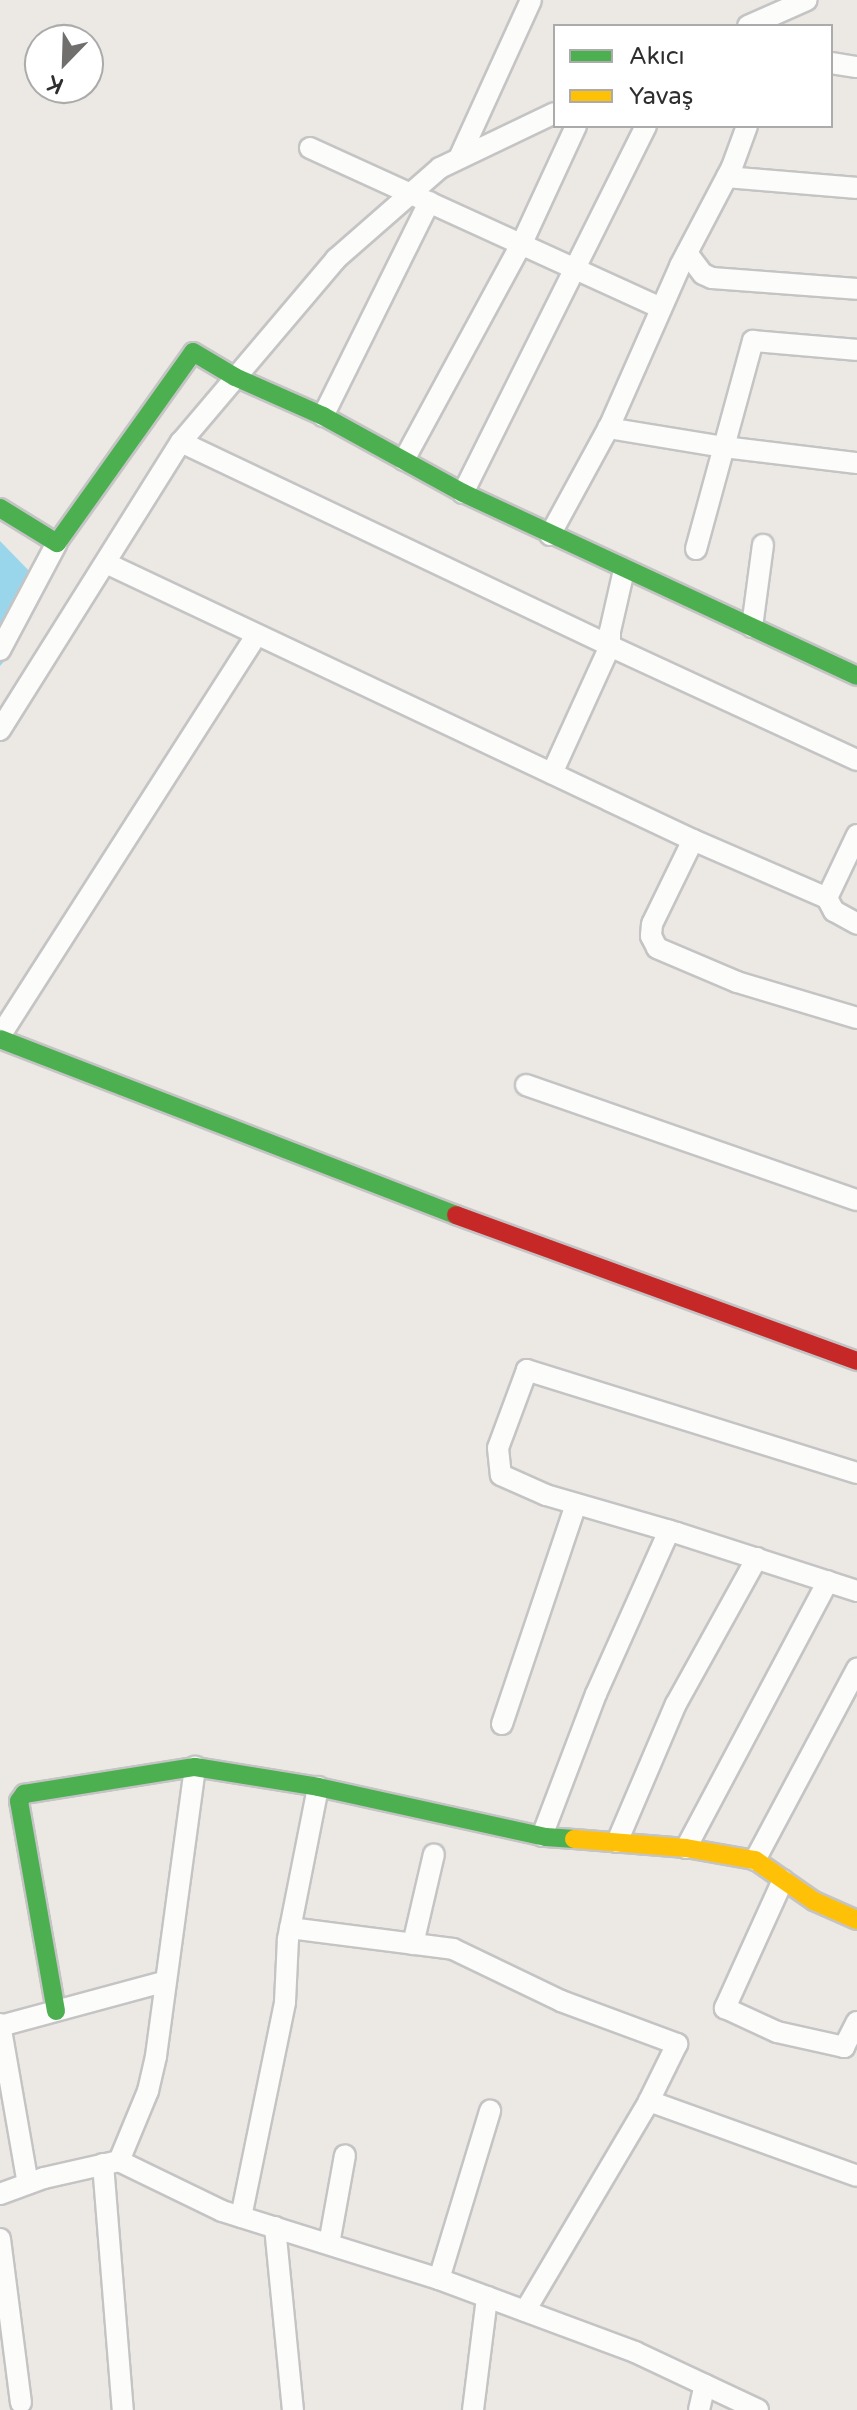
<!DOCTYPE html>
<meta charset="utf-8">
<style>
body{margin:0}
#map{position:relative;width:857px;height:2410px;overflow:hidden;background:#ece8e4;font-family:"Varela Round",sans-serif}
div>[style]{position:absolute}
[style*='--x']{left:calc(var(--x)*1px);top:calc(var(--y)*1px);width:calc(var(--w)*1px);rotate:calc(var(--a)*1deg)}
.water>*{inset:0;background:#99d6ec}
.roads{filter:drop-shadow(2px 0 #c5c4c5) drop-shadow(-2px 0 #c5c4c5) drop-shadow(0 2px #c5c4c5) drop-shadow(0 -2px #c5c4c5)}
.street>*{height:20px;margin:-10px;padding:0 10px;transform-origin:10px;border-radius:10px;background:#fcfcfb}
.fast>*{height:18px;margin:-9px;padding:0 9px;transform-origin:9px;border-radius:9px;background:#4caf50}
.slow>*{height:18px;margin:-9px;padding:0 9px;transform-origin:9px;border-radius:9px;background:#ffc107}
.jam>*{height:18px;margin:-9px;padding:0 9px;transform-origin:9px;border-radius:9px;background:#c62828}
span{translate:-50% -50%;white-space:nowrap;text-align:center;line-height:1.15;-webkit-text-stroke:6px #fff;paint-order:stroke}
.legend{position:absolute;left:553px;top:24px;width:280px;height:104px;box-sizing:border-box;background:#fff;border:2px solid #ababab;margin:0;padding:10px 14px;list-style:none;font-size:24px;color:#2e2e2e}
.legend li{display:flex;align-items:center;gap:16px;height:40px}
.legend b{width:40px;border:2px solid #ababab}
.north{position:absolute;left:24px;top:24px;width:80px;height:80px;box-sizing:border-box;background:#fff;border:2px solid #ababab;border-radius:50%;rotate:203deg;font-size:22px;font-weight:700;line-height:32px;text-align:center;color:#2e2e2e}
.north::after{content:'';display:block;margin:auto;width:28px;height:36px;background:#706f6e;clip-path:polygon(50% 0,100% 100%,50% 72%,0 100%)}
</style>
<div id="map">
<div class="water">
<div style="clip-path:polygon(0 541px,34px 576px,10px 655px,0 666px)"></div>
</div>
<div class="roads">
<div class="street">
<div style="--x:748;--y:26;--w:64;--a:-23.8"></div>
<div style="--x:831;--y:63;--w:26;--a:9"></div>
<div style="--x:310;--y:148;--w:386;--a:24.5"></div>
<div style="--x:460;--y:156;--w:171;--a:-65.5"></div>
<div style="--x:727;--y:177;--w:130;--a:4.8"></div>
<div style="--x:687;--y:253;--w:26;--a:53"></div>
<div style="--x:703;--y:274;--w:10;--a:24"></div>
<div style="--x:712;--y:278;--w:145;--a:4.3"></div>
<div style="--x:323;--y:416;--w:239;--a:-63.6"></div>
<div style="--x:608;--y:428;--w:118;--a:9.3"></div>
<div style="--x:724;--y:447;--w:134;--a:6.9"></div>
<div style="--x:181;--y:442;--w:475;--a:25.4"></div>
<div style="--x:610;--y:646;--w:140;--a:114.5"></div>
<div style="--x:404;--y:460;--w:247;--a:-61.5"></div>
<div style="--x:522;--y:243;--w:129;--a:-65.2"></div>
<div style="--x:463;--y:493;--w:410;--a:-63.5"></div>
<div style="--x:550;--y:535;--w:125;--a:-61.4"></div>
<div style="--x:610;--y:425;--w:174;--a:-66.2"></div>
<div style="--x:680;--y:266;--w:112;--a:-62.3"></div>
<div style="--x:732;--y:167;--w:44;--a:-69.9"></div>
<div style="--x:696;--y:549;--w:216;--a:-74.7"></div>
<div style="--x:753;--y:341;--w:104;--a:4.9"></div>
<div style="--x:108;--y:564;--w:647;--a:25.26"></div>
<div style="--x:693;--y:840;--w:146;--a:23.4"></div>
<div style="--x:624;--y:570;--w:63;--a:102.9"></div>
<div style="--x:610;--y:631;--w:15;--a:90"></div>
<div style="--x:610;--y:646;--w:272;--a:24.8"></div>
<div style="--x:752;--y:627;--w:83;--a:-82.4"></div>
<div style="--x:0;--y:650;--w:121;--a:-62"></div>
<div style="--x:0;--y:730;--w:340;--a:-57.9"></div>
<div style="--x:181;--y:442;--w:240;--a:-49.7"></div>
<div style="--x:336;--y:259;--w:138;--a:-41.2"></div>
<div style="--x:440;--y:168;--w:127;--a:-25.6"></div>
<div style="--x:857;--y:835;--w:70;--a:115.5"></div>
<div style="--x:827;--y:898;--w:15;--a:62"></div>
<div style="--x:834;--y:911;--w:26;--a:29"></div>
<div style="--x:693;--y:840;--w:93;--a:116"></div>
<div style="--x:652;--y:924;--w:12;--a:95"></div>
<div style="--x:651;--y:936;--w:13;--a:63"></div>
<div style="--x:657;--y:948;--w:87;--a:23"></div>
<div style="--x:737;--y:982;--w:125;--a:16.7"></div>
<div style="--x:0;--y:1036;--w:476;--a:-57.4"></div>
<div style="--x:526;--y:1085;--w:350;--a:19.2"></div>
<div style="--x:857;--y:1473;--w:346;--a:-162.7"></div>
<div style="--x:527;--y:1370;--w:83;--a:110.4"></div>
<div style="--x:498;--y:1448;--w:27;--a:84"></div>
<div style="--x:501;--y:1475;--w:49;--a:24"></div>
<div style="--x:546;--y:1495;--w:136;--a:16.2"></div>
<div style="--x:677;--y:1533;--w:189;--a:17.9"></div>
<div style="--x:502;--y:1724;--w:232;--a:-71.4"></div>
<div style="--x:542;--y:1836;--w:152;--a:-69.2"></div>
<div style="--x:596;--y:1694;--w:179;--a:-65.9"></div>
<div style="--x:617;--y:1842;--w:150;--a:-66.9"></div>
<div style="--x:676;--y:1704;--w:167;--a:-61"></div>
<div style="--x:686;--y:1848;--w:302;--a:-62"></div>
<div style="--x:755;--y:1860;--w:217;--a:-61.9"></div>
<div style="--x:783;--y:1880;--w:141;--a:114.4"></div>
<div style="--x:725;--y:2008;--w:57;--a:24.8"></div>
<div style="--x:777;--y:2032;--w:69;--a:12.6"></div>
<div style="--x:844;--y:2047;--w:28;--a:-63"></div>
<div style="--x:290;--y:1928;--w:164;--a:7.3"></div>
<div style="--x:453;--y:1949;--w:120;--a:25.7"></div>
<div style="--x:561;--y:2001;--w:124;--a:20.3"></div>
<div style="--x:677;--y:2044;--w:64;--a:116.2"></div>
<div style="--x:413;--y:1944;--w:92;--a:-76.9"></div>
<div style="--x:0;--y:2024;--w:162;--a:80.1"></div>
<div style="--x:0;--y:2026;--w:169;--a:-15.1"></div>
<div style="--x:119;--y:2161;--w:76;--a:-67.5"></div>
<div style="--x:148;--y:2091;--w:36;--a:-77"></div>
<div style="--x:156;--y:2056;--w:292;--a:-82.3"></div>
<div style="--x:103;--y:2164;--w:247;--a:85.4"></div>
<div style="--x:0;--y:2194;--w:47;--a:-20"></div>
<div style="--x:44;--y:2178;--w:77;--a:-12.8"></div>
<div style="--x:119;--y:2161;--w:114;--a:25.9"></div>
<div style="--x:222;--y:2211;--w:227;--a:17.4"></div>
<div style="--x:439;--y:2279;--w:209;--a:20.4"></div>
<div style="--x:635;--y:2352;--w:136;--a:25.2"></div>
<div style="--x:241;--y:2217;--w:219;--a:-78.4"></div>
<div style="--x:285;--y:2002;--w:63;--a:-87.3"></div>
<div style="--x:288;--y:1939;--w:155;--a:-78.8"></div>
<div style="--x:275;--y:2227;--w:184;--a:84.4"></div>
<div style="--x:0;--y:2239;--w:165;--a:82.7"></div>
<div style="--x:329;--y:2244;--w:90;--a:-79.8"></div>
<div style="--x:439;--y:2279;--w:176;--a:-73.1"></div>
<div style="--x:525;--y:2311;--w:244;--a:-59.4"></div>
<div style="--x:649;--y:2101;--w:221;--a:19.8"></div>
<div style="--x:473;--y:2410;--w:114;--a:-82.9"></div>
<div style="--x:699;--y:2410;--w:26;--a:-77"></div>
</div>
<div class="fast">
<div style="--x:0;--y:508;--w:67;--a:31.6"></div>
<div style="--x:57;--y:543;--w:234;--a:-54.5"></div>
<div style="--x:193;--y:352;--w:49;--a:30.8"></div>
<div style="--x:235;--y:377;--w:96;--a:23.9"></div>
<div style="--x:323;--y:416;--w:160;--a:28.8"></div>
<div style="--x:463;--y:493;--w:434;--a:24.9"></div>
<div style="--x:0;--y:1039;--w:489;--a:21.1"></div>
<div style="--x:56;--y:2011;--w:213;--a:-100"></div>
<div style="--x:19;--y:1801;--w:9;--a:-54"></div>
<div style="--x:24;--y:1794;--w:173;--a:-9"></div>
<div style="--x:195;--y:1767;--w:125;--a:9.2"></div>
<div style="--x:318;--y:1787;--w:233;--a:12.4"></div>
<div style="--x:546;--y:1837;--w:28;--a:4"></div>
</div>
<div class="slow">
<div style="--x:574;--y:1839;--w:112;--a:4.6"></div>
<div style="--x:686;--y:1848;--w:70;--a:9.9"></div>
<div style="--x:755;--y:1860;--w:72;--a:34.8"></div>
<div style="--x:814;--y:1901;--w:47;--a:23.8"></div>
</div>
<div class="jam">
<div style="--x:456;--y:1215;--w:427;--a:20"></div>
</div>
</div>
<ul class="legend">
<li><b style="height:10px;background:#4caf50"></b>Akıcı</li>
<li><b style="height:10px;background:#ffc107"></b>Yavaş</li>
</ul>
<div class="north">K</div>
</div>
